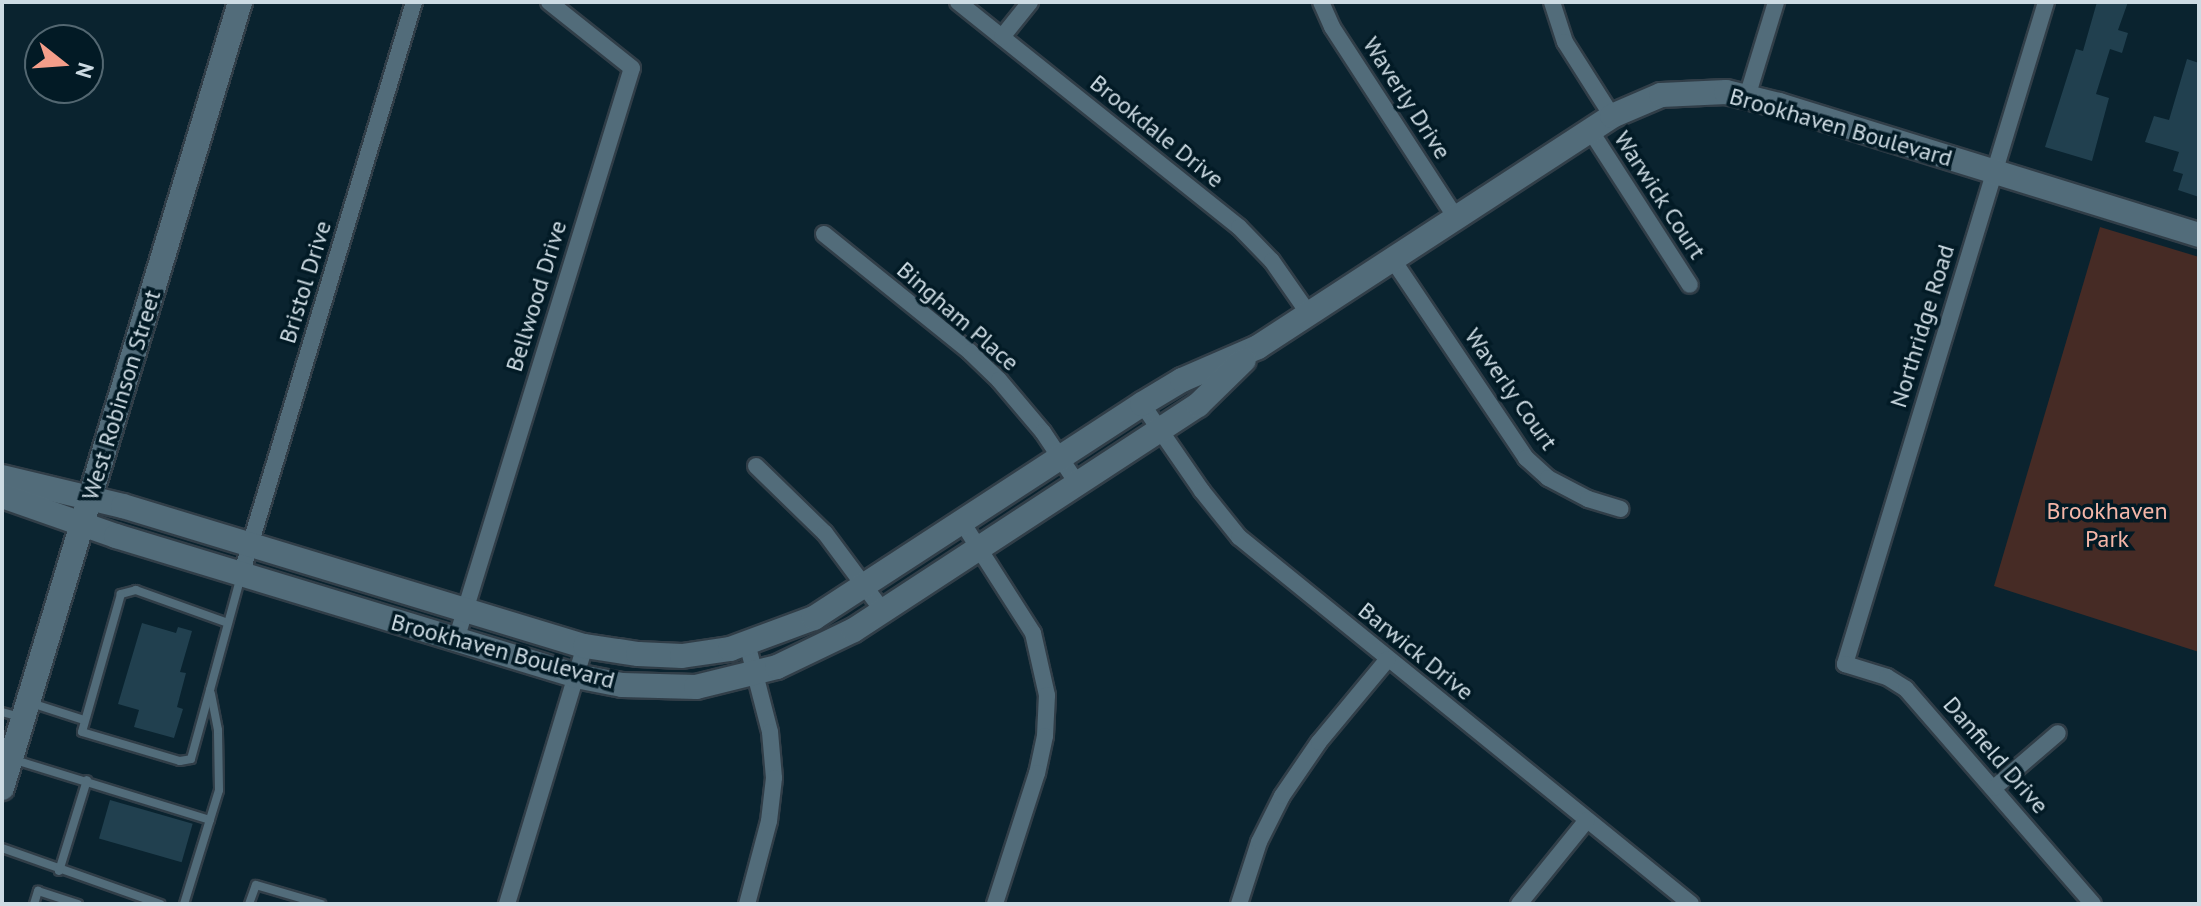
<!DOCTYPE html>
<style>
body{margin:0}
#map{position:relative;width:2201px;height:906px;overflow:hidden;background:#0a232f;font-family:"PT Sans",sans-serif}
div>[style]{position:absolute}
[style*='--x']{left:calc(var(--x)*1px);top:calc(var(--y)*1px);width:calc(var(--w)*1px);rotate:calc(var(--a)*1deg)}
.green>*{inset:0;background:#462b25}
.building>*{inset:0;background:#21404f;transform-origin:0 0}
.roads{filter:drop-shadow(2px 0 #313e48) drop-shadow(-2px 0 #313e48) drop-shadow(0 2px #313e48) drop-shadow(0 -2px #313e48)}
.lane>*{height:8px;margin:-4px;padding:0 4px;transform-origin:4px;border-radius:4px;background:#526c7a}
.street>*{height:16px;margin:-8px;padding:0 8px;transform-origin:8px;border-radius:8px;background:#526c7a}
.secondary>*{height:24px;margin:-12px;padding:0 12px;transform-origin:12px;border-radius:12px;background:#526c7a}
span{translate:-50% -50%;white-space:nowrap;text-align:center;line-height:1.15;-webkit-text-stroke:7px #021a25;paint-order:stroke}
.street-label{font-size:24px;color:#cddbe3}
.park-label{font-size:24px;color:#f4b6a8}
.frame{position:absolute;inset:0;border:4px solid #cddbe3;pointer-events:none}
.north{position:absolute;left:24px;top:24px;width:80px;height:80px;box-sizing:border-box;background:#021a25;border:2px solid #536771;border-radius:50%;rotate:107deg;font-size:22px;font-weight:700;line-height:32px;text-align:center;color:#cddbe3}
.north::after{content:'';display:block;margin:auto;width:28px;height:36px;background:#f49e8a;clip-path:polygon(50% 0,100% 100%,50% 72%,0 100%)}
</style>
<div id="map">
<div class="green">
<div style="clip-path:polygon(2100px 227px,2199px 257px,2199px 652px,1994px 586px)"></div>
</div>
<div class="building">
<div style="clip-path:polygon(2097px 2px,2128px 2px,2118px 30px,2128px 33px,2122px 53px,2110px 49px,2096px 94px,2109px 98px,2092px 161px,2045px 147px,2076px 49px,2083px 51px)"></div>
<div style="clip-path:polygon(2187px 59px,2199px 63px,2199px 197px,2178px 190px,2183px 174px,2173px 171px,2179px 152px,2145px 142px,2154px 116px,2169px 120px)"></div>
<div style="clip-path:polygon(142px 623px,176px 633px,178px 627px,192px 631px,180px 672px,186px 673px,177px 707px,183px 709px,174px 738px,134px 727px,139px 710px,118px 704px)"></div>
<div style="left:110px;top:800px;width:86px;height:40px;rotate:16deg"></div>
</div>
<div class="roads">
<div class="lane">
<div style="--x:228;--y:623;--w:98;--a:-160.3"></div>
<div style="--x:136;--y:590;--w:16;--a:165"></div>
<div style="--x:121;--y:594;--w:143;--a:105.8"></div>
<div style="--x:82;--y:732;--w:102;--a:16.5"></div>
<div style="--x:180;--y:761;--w:11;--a:-10"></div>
<div style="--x:191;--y:759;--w:72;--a:-74.6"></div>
<div style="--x:210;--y:690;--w:118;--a:-74.8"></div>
<div style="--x:31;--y:703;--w:56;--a:17.8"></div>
<div style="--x:2;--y:712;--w:18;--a:16"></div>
<div style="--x:15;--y:760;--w:204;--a:17.1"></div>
<div style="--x:2;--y:848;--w:168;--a:19.5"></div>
<div style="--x:59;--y:871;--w:95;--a:-72.9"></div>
<div style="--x:34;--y:904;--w:14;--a:-73"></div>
<div style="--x:38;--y:891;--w:42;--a:18"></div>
<div style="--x:184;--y:904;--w:119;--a:-72.9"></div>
<div style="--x:219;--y:790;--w:60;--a:-91"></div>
<div style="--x:218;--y:730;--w:37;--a:-101"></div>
<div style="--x:249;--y:904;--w:20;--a:-70"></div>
<div style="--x:256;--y:885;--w:68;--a:16.3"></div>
</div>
<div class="street">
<div style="--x:958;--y:2;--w:360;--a:38.7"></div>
<div style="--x:1239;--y:227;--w:47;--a:45.9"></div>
<div style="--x:1272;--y:261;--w:65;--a:55.1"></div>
<div style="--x:1321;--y:2;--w:27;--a:66"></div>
<div style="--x:1332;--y:27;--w:228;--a:57"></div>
<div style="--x:1552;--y:2;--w:42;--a:72"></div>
<div style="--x:1565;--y:42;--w:88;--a:57.6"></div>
<div style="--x:2046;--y:2;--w:692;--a:106.89"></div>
<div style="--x:1845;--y:664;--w:44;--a:17.2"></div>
<div style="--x:1887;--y:677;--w:22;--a:32"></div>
<div style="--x:1906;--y:689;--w:285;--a:49"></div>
<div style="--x:1002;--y:37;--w:45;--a:-51.3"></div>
<div style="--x:1747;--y:97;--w:99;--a:-73"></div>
<div style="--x:1590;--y:130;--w:184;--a:57.2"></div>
<div style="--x:824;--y:234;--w:188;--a:38.9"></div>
<div style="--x:970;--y:352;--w:40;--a:44"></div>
<div style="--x:999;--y:380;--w:68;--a:49.8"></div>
<div style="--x:1043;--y:432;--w:61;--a:56.3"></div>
<div style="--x:1393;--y:260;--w:239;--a:56.1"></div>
<div style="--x:1526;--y:458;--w:30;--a:42"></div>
<div style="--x:1548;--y:478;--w:45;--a:27.7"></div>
<div style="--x:1588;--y:499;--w:34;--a:17"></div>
<div style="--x:1142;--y:404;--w:106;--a:55.4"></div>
<div style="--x:1202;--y:491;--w:59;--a:51.2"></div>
<div style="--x:1239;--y:537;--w:582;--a:39.07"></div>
<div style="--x:756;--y:466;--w:96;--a:44.2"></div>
<div style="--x:825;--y:533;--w:97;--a:53.4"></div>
<div style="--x:962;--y:522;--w:132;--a:57.4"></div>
<div style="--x:1033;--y:633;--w:64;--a:77.3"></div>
<div style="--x:1047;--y:695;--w:41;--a:92.8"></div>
<div style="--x:1045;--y:736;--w:38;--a:102"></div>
<div style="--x:1037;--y:773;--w:138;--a:107.8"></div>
<div style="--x:241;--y:575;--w:599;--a:-73.2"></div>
<div style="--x:456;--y:640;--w:598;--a:-72.9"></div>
<div style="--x:632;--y:68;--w:106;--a:-141.5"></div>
<div style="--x:747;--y:643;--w:92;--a:75.5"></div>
<div style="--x:770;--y:732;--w:46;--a:85"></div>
<div style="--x:774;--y:778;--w:43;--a:96.6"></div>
<div style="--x:769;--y:821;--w:86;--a:104.8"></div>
<div style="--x:1994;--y:788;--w:84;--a:-40.7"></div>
<div style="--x:507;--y:904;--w:270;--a:-73.2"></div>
<div style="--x:1239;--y:904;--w:65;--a:-72.1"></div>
<div style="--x:1259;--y:842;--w:51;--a:-63.4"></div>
<div style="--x:1282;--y:796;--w:65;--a:-55.6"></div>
<div style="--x:1319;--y:742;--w:108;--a:-50.3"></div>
<div style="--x:1519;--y:904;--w:108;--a:-51"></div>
</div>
<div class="secondary">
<div style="--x:2;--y:477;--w:124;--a:13.5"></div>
<div style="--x:123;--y:506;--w:483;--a:16.9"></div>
<div style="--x:585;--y:646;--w:54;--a:8.6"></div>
<div style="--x:638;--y:654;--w:44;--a:2.6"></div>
<div style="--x:682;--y:656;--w:49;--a:-8.3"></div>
<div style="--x:730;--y:649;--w:90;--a:-20.3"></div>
<div style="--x:814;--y:618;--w:392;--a:-33.1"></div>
<div style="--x:1142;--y:404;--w:47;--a:-31"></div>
<div style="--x:1182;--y:380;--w:83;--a:-23.5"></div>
<div style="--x:1258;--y:347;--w:423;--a:-33.1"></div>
<div style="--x:1612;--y:116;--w:53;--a:-23.2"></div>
<div style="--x:1661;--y:95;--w:65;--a:-2.6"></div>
<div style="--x:1726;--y:92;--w:55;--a:13.8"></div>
<div style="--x:1779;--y:105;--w:440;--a:17.2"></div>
<div style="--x:2;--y:496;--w:121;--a:19.3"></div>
<div style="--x:116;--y:536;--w:481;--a:16.9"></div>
<div style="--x:576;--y:676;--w:47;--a:11.1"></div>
<div style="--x:622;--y:685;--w:74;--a:1.5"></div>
<div style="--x:696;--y:687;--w:83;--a:-13.9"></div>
<div style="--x:777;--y:667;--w:85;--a:-25.7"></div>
<div style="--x:854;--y:630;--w:411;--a:-33.2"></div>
<div style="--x:1198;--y:405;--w:64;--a:-44.4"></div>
<div style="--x:2;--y:788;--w:821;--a:-73.15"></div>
</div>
</div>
<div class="street-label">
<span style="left:1407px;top:98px;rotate:57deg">Waverly Drive</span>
<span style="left:1841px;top:127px;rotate:16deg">Brookhaven Boulevard</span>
<span style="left:1157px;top:131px;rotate:39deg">Brookdale Drive</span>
<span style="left:1660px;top:195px;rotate:57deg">Warwick Court</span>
<span style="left:305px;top:282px;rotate:-73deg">Bristol Drive</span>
<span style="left:536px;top:296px;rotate:-73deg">Bellwood Drive</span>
<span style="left:958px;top:316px;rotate:41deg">Bingham Place</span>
<span style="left:1922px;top:326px;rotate:-73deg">Northridge Road</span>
<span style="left:1511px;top:389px;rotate:55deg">Waverly Court</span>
<span style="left:121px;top:395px;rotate:-73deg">West Robinson Street</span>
<span style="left:503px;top:651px;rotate:15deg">Brookhaven Boulevard</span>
<span style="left:1416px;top:651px;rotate:39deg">Barwick Drive</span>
<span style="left:1996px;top:755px;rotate:49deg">Danfield Drive</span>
</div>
<div class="park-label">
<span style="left:2107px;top:525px">Brookhaven<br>Park</span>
</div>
<div class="frame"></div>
<div class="north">N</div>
</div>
